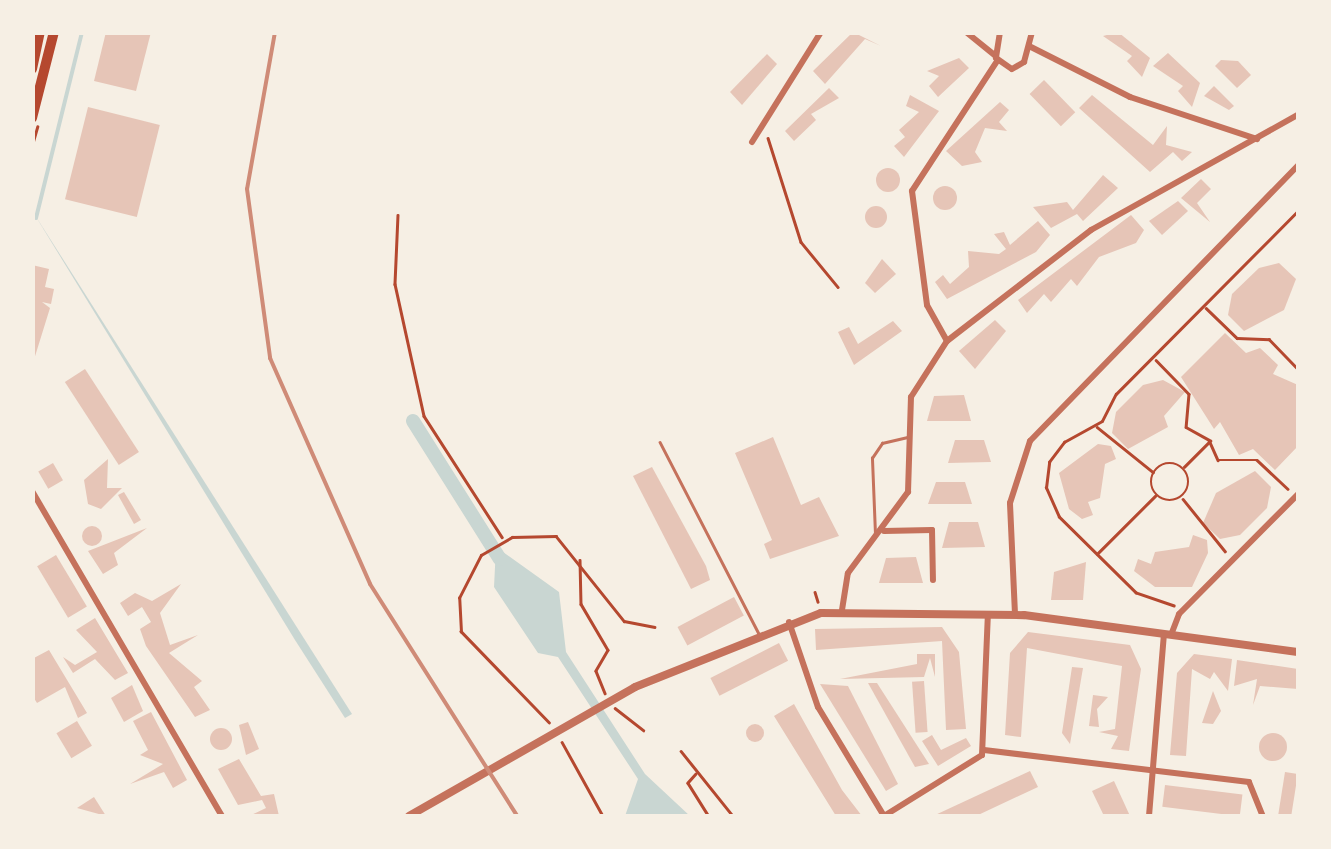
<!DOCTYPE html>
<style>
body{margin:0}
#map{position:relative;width:1331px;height:849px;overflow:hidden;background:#f6efe4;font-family:"DejaVu Sans",sans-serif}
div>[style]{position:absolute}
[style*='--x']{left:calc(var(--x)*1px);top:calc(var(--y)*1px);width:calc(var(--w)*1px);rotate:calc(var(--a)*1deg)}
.water>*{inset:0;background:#c9d6d2}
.stream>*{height:4px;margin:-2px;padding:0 2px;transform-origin:2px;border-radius:2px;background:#c9d6d2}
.canal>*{height:14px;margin:-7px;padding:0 7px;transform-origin:7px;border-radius:7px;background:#c9d6d2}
.building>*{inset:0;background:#e6c5b7;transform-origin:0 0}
.round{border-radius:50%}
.path>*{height:2.5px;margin:-1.25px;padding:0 1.25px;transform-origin:1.25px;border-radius:1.25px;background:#b5482f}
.path>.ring{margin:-1.25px;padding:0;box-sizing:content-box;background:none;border:2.5px solid #b5482f;border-radius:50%}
.service>*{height:2.5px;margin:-1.25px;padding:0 1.25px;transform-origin:1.25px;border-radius:1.25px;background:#c5725c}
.minor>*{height:6px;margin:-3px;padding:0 3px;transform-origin:3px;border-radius:3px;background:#c5725c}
.tertiary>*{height:8px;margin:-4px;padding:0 4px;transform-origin:4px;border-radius:4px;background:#c5725c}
.primary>*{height:10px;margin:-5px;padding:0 5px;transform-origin:5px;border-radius:5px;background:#b5482f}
.rail>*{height:4px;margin:-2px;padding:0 2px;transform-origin:2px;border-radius:2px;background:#cf8b77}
span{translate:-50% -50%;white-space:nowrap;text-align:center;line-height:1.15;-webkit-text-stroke:10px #f6efe4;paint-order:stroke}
.frame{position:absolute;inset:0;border:35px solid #f6efe4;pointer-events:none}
</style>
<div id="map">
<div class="water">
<div style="clip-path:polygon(33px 212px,352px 714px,345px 718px,295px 640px)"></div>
<div style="clip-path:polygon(496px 547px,559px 592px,566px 652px,645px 774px,690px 816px,625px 816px,638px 779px,558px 657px,538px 653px,494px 587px)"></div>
</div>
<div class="stream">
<div style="--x:36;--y:218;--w:192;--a:-76.1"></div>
</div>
<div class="canal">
<div style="--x:413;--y:421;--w:163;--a:57.8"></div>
</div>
<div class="building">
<div style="clip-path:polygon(106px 32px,151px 32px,136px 91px,94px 81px)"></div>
<div style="clip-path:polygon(853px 32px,881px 46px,865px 39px,825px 84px,813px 71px)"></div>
<div style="clip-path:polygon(1118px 32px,1150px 58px,1142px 77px,1127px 61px,1132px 56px,1103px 36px)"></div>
<div style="clip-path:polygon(1168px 53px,1200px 83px,1192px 107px,1178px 91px,1183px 86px,1153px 66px)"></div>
<div style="clip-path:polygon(767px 54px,777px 64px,742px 105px,730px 92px)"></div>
<div style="clip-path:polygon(959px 58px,969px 68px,938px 97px,929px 86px,939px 76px,927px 71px)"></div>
<div style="clip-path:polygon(1221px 60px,1238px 61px,1251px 75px,1237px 88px,1215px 66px)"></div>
<div style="left:1044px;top:80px;width:45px;height:20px;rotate:46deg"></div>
<div style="clip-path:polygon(1214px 86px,1234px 106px,1229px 110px,1204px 96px)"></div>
<div style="clip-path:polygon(829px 88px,839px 98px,811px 114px,816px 120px,794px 141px,785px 131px)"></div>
<div style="clip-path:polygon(910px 95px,939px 111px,904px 157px,894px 146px,905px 137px,899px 130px,919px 112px,906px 106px)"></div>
<div style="clip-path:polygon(1092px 95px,1153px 145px,1167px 126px,1166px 145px,1192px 152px,1182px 161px,1173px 152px,1150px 172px,1079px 108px)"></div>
<div style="clip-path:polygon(1000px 102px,1009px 110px,999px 122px,1007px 131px,985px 128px,975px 152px,982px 162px,962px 166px,946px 151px)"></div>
<div style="left:88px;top:107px;width:74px;height:95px;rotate:14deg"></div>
<div class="round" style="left:876px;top:168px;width:24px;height:24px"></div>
<div style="clip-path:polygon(1103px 175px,1118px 188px,1083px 221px,1077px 214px,1051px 228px,1033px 207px,1067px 202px,1073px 210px)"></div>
<div style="clip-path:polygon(1201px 179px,1211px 189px,1197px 203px,1210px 222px,1181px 198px)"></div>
<div class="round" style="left:933px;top:186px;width:24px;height:24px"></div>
<div style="clip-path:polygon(1178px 201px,1188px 211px,1162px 235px,1149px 221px)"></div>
<div class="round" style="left:865px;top:206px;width:22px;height:22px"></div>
<div style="clip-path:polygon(1131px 215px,1144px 230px,1136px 243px,1099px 257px,1077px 286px,1071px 279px,1051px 302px,1044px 294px,1027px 313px,1018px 300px)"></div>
<div style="clip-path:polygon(1038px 221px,1050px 235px,1036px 252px,947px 299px,935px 282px,943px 275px,950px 284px,969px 267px,968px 251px,999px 254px,1006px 249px,994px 234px,1004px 232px,1010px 245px)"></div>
<div style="clip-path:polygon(882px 259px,896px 274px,875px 293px,865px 283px)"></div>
<div style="clip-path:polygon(1279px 263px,1296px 279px,1284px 310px,1244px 331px,1228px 315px,1232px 294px,1259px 268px)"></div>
<div style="clip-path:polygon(32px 265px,49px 269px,45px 287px,54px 289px,51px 304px,42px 302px,50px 308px,32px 366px)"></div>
<div style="clip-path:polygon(995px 320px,1006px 331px,975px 369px,959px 351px)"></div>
<div style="clip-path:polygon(893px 321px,902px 331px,854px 365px,838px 332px,849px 327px,858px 344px)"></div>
<div style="clip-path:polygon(1225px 333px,1246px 353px,1260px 348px,1278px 365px,1273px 374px,1298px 385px,1298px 446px,1275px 470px,1253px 449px,1239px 455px,1220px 422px,1214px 429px,1181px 377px)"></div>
<div style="left:85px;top:369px;width:99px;height:24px;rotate:57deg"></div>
<div style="clip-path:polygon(1163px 380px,1185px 392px,1164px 416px,1168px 427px,1128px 449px,1112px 433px,1116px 412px,1143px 385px)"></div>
<div style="clip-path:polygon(964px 395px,971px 421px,927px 421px,934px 396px)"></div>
<div style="clip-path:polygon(773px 437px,801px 505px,819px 497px,839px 536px,770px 559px,764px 544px,772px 540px,735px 453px)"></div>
<div style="clip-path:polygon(955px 440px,984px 440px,991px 462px,948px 463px)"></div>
<div style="clip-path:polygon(1098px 444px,1111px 446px,1116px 459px,1105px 464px,1100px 498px,1088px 502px,1093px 515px,1082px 519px,1069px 509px,1059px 473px)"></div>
<div style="clip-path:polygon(108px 459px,107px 488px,122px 488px,101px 509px,88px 504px,84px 480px)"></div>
<div style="left:53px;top:463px;width:20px;height:17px;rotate:60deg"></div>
<div style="clip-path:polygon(652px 467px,706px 566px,710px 580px,691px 589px,633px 476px)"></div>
<div style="clip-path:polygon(1255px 471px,1271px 487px,1267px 508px,1240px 535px,1220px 539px,1203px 523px,1216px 493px)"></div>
<div style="clip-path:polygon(936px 482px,965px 482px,972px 504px,928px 504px)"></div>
<div style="clip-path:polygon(124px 492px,141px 520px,134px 524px,118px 495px)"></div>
<div style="clip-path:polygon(949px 522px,978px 522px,985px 547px,942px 548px)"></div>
<div class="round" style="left:82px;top:526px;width:20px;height:20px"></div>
<div style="clip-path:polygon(147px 528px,114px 553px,118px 565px,103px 574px,88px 551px)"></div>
<div style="clip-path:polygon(1193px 535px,1207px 540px,1208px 553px,1192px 587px,1155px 587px,1134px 571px,1138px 559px,1151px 564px,1155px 552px,1189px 547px)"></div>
<div style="left:56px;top:555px;width:60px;height:22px;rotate:59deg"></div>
<div style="clip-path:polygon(916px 557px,923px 583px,879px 583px,886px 558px)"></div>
<div style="clip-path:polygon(1086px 562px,1083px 600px,1051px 600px,1054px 572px)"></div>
<div style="clip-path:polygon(181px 584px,160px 613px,170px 645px,198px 635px,169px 653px,202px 681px,194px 687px,210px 710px,195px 717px,146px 646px,140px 629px,151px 622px,142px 607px,128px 616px,120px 603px,135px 593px,152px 601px)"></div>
<div style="left:734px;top:597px;width:21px;height:64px;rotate:62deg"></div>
<div style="clip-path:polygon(95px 618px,128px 673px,115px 680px,95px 659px,73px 673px,63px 657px,75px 665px,97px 652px,76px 630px)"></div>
<div style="clip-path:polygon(942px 627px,959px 652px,966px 729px,946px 730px,942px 641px,816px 650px,815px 629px)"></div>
<div style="clip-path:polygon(1028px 632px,1130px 645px,1141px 669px,1129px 751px,1111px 749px,1118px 736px,1099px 732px,1115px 729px,1122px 666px,1027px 648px,1021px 737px,1005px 735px,1010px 653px)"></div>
<div style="left:779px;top:643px;width:20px;height:77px;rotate:63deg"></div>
<div style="clip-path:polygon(49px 650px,87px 713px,78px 718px,65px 687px,37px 703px,32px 695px,32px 659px)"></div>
<div style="clip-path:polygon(917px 654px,935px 654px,935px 677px,930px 658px,924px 677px,840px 679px,917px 664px)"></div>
<div style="clip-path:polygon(1194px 654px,1232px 659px,1228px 691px,1214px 672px,1210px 679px,1192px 669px,1186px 756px,1170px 755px,1177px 673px)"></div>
<div style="clip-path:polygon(1237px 660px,1298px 669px,1298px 689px,1260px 686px,1253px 705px,1257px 679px,1234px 686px)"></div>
<div style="clip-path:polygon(1072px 667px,1083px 668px,1070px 744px,1062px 733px)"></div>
<div style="left:924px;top:681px;width:51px;height:12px;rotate:86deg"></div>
<div style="clip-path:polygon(868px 683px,877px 683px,929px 764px,915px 767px)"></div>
<div style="clip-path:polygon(820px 684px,848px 686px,898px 784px,886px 791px)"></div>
<div style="clip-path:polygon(132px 685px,143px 711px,124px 722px,111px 698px)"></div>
<div style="clip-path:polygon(1213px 691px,1221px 711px,1213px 724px,1202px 723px)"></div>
<div style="clip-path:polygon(1093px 695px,1108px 697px,1097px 709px,1099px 727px,1089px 726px)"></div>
<div style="clip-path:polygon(794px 704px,842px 790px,862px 816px,836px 816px,774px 716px)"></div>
<div style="clip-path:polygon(151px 712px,187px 780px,173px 788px,164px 772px,130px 784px,163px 764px,140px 755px,148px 750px,133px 721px)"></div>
<div style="left:77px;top:721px;width:29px;height:24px;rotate:59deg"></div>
<div style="clip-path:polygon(248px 722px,259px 749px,246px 755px,239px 725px)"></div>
<div class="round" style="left:746px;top:724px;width:18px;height:18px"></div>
<div class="round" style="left:210px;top:728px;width:22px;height:22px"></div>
<div class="round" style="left:1259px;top:733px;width:28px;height:28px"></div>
<div style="clip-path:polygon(932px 735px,941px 750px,966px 738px,971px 746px,938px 766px,922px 741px)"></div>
<div style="clip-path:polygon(239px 759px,261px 796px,274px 794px,279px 816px,249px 816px,266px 808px,262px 800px,238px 805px,218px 769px)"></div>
<div style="clip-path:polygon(1030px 771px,1038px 787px,976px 816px,933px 816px)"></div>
<div style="left:1285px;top:772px;width:13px;height:44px;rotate:9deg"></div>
<div style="clip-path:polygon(1114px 781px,1130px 816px,1104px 816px,1092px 791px)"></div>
<div style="left:1165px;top:785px;width:78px;height:22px;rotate:7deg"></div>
<div style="clip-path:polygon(94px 797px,106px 816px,77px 808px)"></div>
</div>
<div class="path">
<div style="--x:768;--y:138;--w:109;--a:72.4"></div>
<div style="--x:801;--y:242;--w:58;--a:50.6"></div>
<div style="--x:32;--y:145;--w:19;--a:-74"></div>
<div style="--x:398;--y:215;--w:69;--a:92.5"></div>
<div style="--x:395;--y:284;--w:135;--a:77.6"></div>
<div style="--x:424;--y:416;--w:144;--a:57.2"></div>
<div style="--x:1206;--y:308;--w:43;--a:44.1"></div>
<div style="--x:1237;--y:338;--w:32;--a:2"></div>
<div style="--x:1269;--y:339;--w:42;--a:46"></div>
<div style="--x:1156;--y:360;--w:47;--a:45.9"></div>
<div style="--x:1189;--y:394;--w:33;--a:95"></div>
<div style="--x:1186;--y:427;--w:26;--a:29"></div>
<div style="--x:1209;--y:440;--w:22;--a:66"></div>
<div style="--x:1218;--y:460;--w:39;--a:0"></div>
<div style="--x:1257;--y:460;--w:42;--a:43.1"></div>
<div style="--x:1097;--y:427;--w:72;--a:38.8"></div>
<div class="ring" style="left:1151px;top:463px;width:35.5px;height:35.5px"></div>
<div style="--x:1184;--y:467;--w:37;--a:-45"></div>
<div style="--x:1183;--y:499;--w:67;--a:51.1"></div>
<div style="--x:1097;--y:554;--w:82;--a:-45"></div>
<div style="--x:580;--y:560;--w:44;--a:88.7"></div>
<div style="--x:581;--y:604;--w:53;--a:59.6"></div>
<div style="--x:608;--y:650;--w:24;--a:120"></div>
<div style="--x:596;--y:671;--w:24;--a:68"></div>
<div style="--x:815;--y:592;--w:10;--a:73"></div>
<div style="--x:1174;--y:606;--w:40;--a:-161.1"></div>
<div style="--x:1136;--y:593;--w:108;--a:-135.4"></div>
<div style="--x:1059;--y:517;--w:32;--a:-114"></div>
<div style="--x:1046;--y:488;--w:26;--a:-83"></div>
<div style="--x:1049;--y:462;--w:25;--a:-53"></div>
<div style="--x:1064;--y:442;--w:43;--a:-28.9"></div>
<div style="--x:1102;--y:421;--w:30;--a:-63"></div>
<div style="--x:1116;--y:394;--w:258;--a:-45.2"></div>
<div style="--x:615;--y:708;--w:36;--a:38"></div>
<div style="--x:549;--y:723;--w:127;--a:-134"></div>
<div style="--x:461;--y:632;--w:34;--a:-93"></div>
<div style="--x:459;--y:598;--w:48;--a:-62.9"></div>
<div style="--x:481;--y:555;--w:36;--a:-30"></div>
<div style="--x:512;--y:537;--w:44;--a:-1.3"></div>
<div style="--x:556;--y:536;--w:109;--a:51.3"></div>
<div style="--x:624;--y:621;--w:31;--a:11"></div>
<div style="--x:562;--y:742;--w:85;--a:61"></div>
<div style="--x:681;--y:751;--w:83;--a:51.3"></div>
<div style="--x:696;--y:774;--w:12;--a:132"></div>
<div style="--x:688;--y:783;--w:39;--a:58"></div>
</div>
<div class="service">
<div style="--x:660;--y:442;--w:216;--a:62.7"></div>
<div style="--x:875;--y:534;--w:76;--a:-92.3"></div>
<div style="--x:872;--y:458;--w:18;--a:-56"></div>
<div style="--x:882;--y:443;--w:28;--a:-13"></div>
</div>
<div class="minor">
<div style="--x:966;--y:32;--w:38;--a:39"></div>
<div style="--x:972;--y:32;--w:19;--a:0"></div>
<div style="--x:1000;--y:32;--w:26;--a:99"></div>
<div style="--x:996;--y:58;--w:19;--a:35"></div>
<div style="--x:1012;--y:69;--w:14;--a:-30"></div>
<div style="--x:1024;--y:62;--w:31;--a:-75"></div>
<div style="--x:1031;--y:47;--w:111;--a:26.8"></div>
<div style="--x:1130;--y:97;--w:134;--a:18.3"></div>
<div style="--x:752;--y:142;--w:130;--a:-57.9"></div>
<div style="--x:947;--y:341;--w:41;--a:-119.1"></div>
<div style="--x:927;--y:305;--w:115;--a:-97.5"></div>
<div style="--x:912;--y:191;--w:155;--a:-56.8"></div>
<div style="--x:32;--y:491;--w:376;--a:59.7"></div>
<div style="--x:884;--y:531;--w:48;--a:-1.2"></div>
<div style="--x:932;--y:530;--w:50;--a:88.9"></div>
<div style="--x:842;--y:610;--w:37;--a:-81"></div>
<div style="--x:848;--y:573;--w:101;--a:-53.5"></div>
<div style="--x:908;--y:492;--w:95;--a:-88.2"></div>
<div style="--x:911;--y:397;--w:67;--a:-57.3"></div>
<div style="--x:947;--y:341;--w:182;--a:-37.6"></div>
<div style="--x:1091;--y:230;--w:237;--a:-29.1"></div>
<div style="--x:1015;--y:614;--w:111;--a:-92.6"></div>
<div style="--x:1010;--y:503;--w:65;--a:-72.1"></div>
<div style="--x:1030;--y:441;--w:385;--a:-45.8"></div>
<div style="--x:789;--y:622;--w:90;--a:71.2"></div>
<div style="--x:818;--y:707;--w:127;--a:58.8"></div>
<div style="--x:1171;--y:635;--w:22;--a:-69"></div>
<div style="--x:1179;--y:614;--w:169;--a:-45.2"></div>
<div style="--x:984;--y:750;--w:267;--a:6.9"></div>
<div style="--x:1249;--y:782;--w:37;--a:68"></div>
<div style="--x:884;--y:816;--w:115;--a:-31.9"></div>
<div style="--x:982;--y:755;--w:141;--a:-87.6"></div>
<div style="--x:1149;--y:816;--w:183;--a:-85.3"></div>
</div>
<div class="tertiary">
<div style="--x:409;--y:816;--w:260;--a:-29.7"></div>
<div style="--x:635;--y:687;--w:200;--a:-21.7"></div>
<div style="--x:821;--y:613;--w:203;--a:0.6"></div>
<div style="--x:1024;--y:615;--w:276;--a:7.7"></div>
</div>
<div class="primary">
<div style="--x:32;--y:69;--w:38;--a:-78"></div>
<div style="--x:32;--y:118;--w:89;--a:-75.7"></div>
</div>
<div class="rail">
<div style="--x:275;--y:32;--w:159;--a:100.1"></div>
<div style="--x:247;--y:189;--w:171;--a:82.2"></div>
<div style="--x:270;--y:358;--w:247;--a:66.1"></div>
<div style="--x:370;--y:584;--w:275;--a:57.6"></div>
</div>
<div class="frame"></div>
</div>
